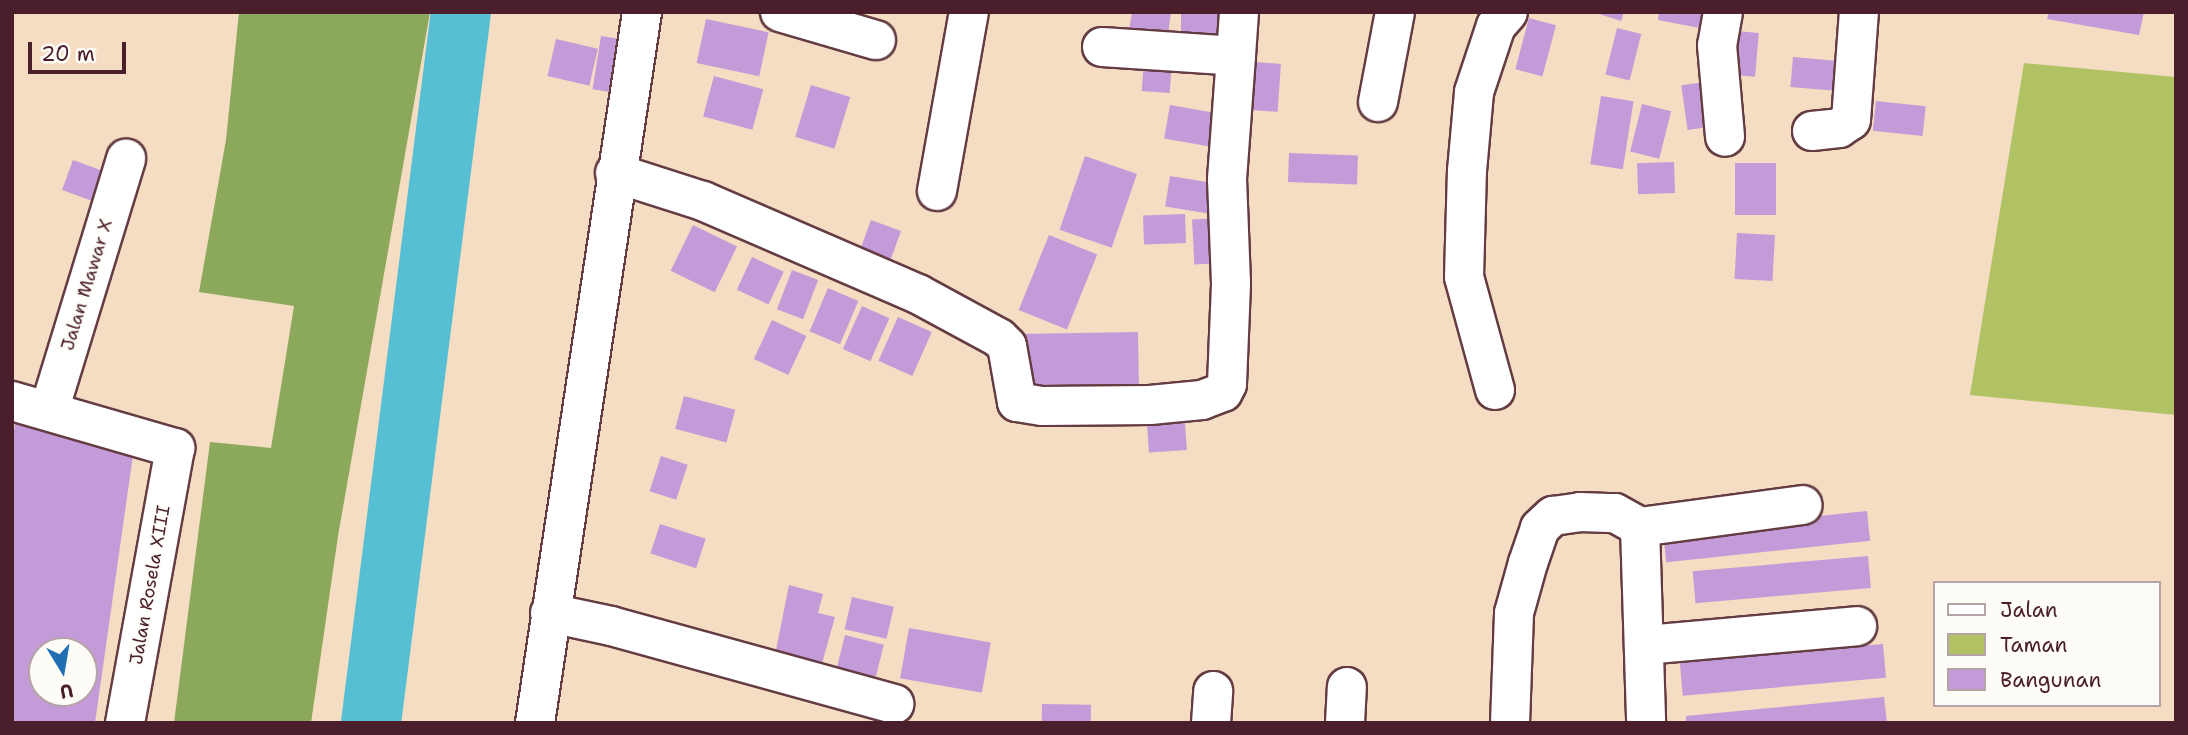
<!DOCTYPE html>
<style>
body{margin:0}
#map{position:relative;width:2188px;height:735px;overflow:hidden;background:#f4ddc2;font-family:"Shantell Sans",sans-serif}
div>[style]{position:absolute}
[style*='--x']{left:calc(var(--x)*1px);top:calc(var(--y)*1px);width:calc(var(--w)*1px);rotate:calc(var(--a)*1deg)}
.green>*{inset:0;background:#b1c265}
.forest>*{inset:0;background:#8ca85a}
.river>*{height:60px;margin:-30px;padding:0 30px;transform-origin:30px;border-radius:30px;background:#57bfd4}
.building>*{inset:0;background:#c49bd9;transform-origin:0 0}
.roads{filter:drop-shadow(2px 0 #643c42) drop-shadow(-2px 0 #643c42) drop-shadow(0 2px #643c42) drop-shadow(0 -2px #643c42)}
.minor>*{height:38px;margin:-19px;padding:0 19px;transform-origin:19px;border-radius:19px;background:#fff}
span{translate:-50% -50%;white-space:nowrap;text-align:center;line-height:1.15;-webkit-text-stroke:5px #fdfcf7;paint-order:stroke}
.street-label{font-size:18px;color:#4a1f2b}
.frame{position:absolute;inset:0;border:14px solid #4a1f2b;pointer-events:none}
.legend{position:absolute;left:1933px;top:581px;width:228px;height:126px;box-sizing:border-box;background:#fdfcf7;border:2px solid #b5a4a5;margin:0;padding:9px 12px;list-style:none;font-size:21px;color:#4a1f2b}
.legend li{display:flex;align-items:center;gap:14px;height:35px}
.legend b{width:35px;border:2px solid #b5a4a5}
.north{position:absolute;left:28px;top:637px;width:70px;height:70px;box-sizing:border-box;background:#fdfcf7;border:2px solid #b5a4a5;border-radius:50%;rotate:169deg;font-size:19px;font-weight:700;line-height:28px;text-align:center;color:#4a1f2b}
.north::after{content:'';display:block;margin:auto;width:24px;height:32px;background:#1f6fb2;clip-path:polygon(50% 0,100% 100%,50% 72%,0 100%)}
.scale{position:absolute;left:28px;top:42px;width:98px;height:32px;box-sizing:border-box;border:4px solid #4a1f2b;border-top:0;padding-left:9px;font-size:21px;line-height:24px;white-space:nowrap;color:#4a1f2b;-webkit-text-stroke:5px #fdfcf7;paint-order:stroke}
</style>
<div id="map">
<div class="green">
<div style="clip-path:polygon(2024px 63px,2176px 77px,2176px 415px,1970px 395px)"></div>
</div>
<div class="forest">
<div style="clip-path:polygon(239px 12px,430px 12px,338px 536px,311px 723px,174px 723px,210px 442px,271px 448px,294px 306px,199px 292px,226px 140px)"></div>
</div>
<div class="river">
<div style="--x:371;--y:723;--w:717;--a:-82.79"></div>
</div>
<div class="building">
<div style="clip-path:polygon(1132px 12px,1171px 12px,1167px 43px,1128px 37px)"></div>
<div style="left:1181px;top:12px;width:43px;height:28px"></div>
<div style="clip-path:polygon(1593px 12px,1624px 12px,1621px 21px)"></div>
<div style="clip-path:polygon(1659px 12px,1714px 12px,1710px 30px,1658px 20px)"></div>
<div style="clip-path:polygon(2049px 12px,2144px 12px,2139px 35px,2047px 19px)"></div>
<div style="left:1529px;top:18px;width:28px;height:53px;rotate:15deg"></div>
<div style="left:706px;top:19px;width:64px;height:45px;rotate:12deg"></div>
<div style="left:1617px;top:28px;width:25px;height:48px;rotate:14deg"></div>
<div style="left:1725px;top:30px;width:34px;height:44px;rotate:5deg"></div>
<div style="left:601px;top:36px;width:33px;height:54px;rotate:9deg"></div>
<div style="left:556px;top:39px;width:43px;height:38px;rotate:13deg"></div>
<div style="left:1793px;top:57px;width:45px;height:30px;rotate:5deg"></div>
<div style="left:1144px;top:59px;width:28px;height:32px;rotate:4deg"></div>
<div style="left:1254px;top:62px;width:27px;height:48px;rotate:4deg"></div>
<div style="left:714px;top:76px;width:51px;height:42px;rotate:15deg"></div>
<div style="left:1712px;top:81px;width:45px;height:31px;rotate:82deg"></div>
<div style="left:811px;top:85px;width:41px;height:54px;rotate:17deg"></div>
<div style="left:1601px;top:96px;width:33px;height:69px;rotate:9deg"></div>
<div style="left:1876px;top:101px;width:50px;height:30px;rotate:6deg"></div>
<div style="left:1642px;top:104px;width:30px;height:49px;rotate:14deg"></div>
<div style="left:1170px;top:105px;width:55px;height:34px;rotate:10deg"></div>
<div style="left:1289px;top:153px;width:69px;height:29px;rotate:2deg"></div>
<div style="left:1085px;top:156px;width:55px;height:78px;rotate:19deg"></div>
<div style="left:73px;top:160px;width:33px;height:32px;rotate:20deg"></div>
<div style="left:1674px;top:162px;width:31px;height:37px;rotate:88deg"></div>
<div style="left:1735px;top:163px;width:41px;height:52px"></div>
<div style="left:1170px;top:176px;width:44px;height:31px;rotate:9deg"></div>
<div style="left:1185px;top:214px;width:29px;height:42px;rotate:88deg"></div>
<div style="left:1222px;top:218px;width:45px;height:30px;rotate:87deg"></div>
<div style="left:871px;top:220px;width:32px;height:46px;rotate:20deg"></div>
<div style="left:693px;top:225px;width:49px;height:51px;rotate:26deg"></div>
<div style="left:1737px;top:233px;width:38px;height:46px;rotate:3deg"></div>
<div style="left:1049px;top:235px;width:52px;height:81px;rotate:22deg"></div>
<div style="left:752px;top:257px;width:35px;height:36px;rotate:25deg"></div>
<div style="left:792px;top:270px;width:28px;height:42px;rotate:21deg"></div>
<div style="left:828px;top:288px;width:33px;height:47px;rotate:23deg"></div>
<div style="left:862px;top:306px;width:30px;height:47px;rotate:24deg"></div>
<div style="left:898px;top:317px;width:37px;height:48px;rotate:24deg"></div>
<div style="left:772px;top:320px;width:38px;height:43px;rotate:25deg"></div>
<div style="left:1138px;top:332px;width:52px;height:121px;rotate:89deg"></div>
<div style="left:684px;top:396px;width:53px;height:34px;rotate:15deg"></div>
<div style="left:1184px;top:409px;width:41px;height:38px;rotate:86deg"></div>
<div style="clip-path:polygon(evenodd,15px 424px,135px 441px,95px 723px,12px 723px,12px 445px,15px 424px,42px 651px,84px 651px,84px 693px,42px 693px,42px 651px)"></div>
<div style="left:661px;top:456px;width:28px;height:37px;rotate:18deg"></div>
<div style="left:1867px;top:511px;width:30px;height:205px;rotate:84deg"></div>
<div style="left:660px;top:524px;width:48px;height:31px;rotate:18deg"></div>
<div style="left:1868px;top:556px;width:32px;height:176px;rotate:85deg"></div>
<div style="clip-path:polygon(789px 585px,823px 594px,818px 613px,835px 617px,821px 667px,775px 655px)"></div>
<div style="left:852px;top:597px;width:43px;height:33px;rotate:13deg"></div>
<div style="left:909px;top:628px;width:83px;height:51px;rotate:10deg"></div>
<div style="left:845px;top:635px;width:40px;height:33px;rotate:14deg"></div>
<div style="left:1883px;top:644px;width:34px;height:204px;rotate:85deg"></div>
<div style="clip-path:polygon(1884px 697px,1887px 723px,1686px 723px,1686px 716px)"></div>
<div style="left:1042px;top:704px;width:49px;height:19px;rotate:1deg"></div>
</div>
<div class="roads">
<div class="minor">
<div style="--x:780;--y:12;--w:100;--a:16.3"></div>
<div style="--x:1723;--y:12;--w:34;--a:100"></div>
<div style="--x:1717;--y:45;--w:92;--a:85"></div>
<div style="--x:1102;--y:47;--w:134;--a:3.8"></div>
<div style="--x:1236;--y:56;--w:44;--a:-86.1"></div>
<div style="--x:1378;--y:102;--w:92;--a:-79.3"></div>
<div style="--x:1812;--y:131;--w:27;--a:-6"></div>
<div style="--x:1839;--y:128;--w:14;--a:-34"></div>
<div style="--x:1851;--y:120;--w:108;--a:-85.8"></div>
<div style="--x:615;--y:173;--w:92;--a:17.7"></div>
<div style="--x:703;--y:201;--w:234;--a:23.4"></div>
<div style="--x:918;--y:294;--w:92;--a:28.5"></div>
<div style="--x:999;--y:338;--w:11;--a:45"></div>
<div style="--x:1007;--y:346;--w:57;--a:79.9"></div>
<div style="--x:1017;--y:402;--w:25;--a:9"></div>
<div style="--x:1042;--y:406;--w:108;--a:-0.5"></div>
<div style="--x:1150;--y:405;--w:52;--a:-5.5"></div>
<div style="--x:1202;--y:400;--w:22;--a:-21"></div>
<div style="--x:1223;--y:392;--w:9;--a:-63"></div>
<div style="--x:1227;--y:384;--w:101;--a:-87.7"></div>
<div style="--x:1231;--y:283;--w:104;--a:-92.2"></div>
<div style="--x:1227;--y:179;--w:123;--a:-85.8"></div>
<div style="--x:937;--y:191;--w:182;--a:-79.9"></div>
<div style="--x:1495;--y:390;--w:117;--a:-105.3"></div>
<div style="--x:1464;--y:277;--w:106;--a:-88.4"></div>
<div style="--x:1467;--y:171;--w:79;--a:-84.9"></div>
<div style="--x:1474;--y:92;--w:70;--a:-71.6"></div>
<div style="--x:1496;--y:26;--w:18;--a:-49"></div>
<div style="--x:12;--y:401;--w:170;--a:16.1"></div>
<div style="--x:175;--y:448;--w:280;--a:100.3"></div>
<div style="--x:49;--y:411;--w:264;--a:-73"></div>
<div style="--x:1640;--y:527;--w:164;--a:-7.7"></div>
<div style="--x:550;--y:613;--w:62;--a:12"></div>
<div style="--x:611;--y:626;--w:294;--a:15.4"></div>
<div style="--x:1646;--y:645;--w:212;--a:-5.1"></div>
<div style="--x:535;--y:723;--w:719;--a:-81.44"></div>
<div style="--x:1211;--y:723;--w:32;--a:-86"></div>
<div style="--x:1345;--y:723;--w:36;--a:-87"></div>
<div style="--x:1510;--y:723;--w:110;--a:-87.9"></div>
<div style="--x:1514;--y:613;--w:52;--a:-74.4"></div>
<div style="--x:1528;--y:563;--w:37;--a:-71"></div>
<div style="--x:1540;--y:528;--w:18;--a:-43"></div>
<div style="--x:1553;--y:516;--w:27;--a:-8"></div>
<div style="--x:1580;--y:512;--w:35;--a:2"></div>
<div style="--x:1615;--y:513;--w:29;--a:29"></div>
<div style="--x:1640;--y:527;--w:196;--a:88.2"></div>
</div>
</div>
<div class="street-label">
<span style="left:87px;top:285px;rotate:-73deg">Jalan Mawar X</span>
<span style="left:150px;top:585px;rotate:-80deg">Jalan Rosela XIII</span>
</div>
<div class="frame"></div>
<ul class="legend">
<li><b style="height:9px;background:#fff"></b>Jalan</li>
<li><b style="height:19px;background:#b1c265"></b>Taman</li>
<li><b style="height:19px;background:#c49bd9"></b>Bangunan</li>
</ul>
<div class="north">U</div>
<div class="scale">20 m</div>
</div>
